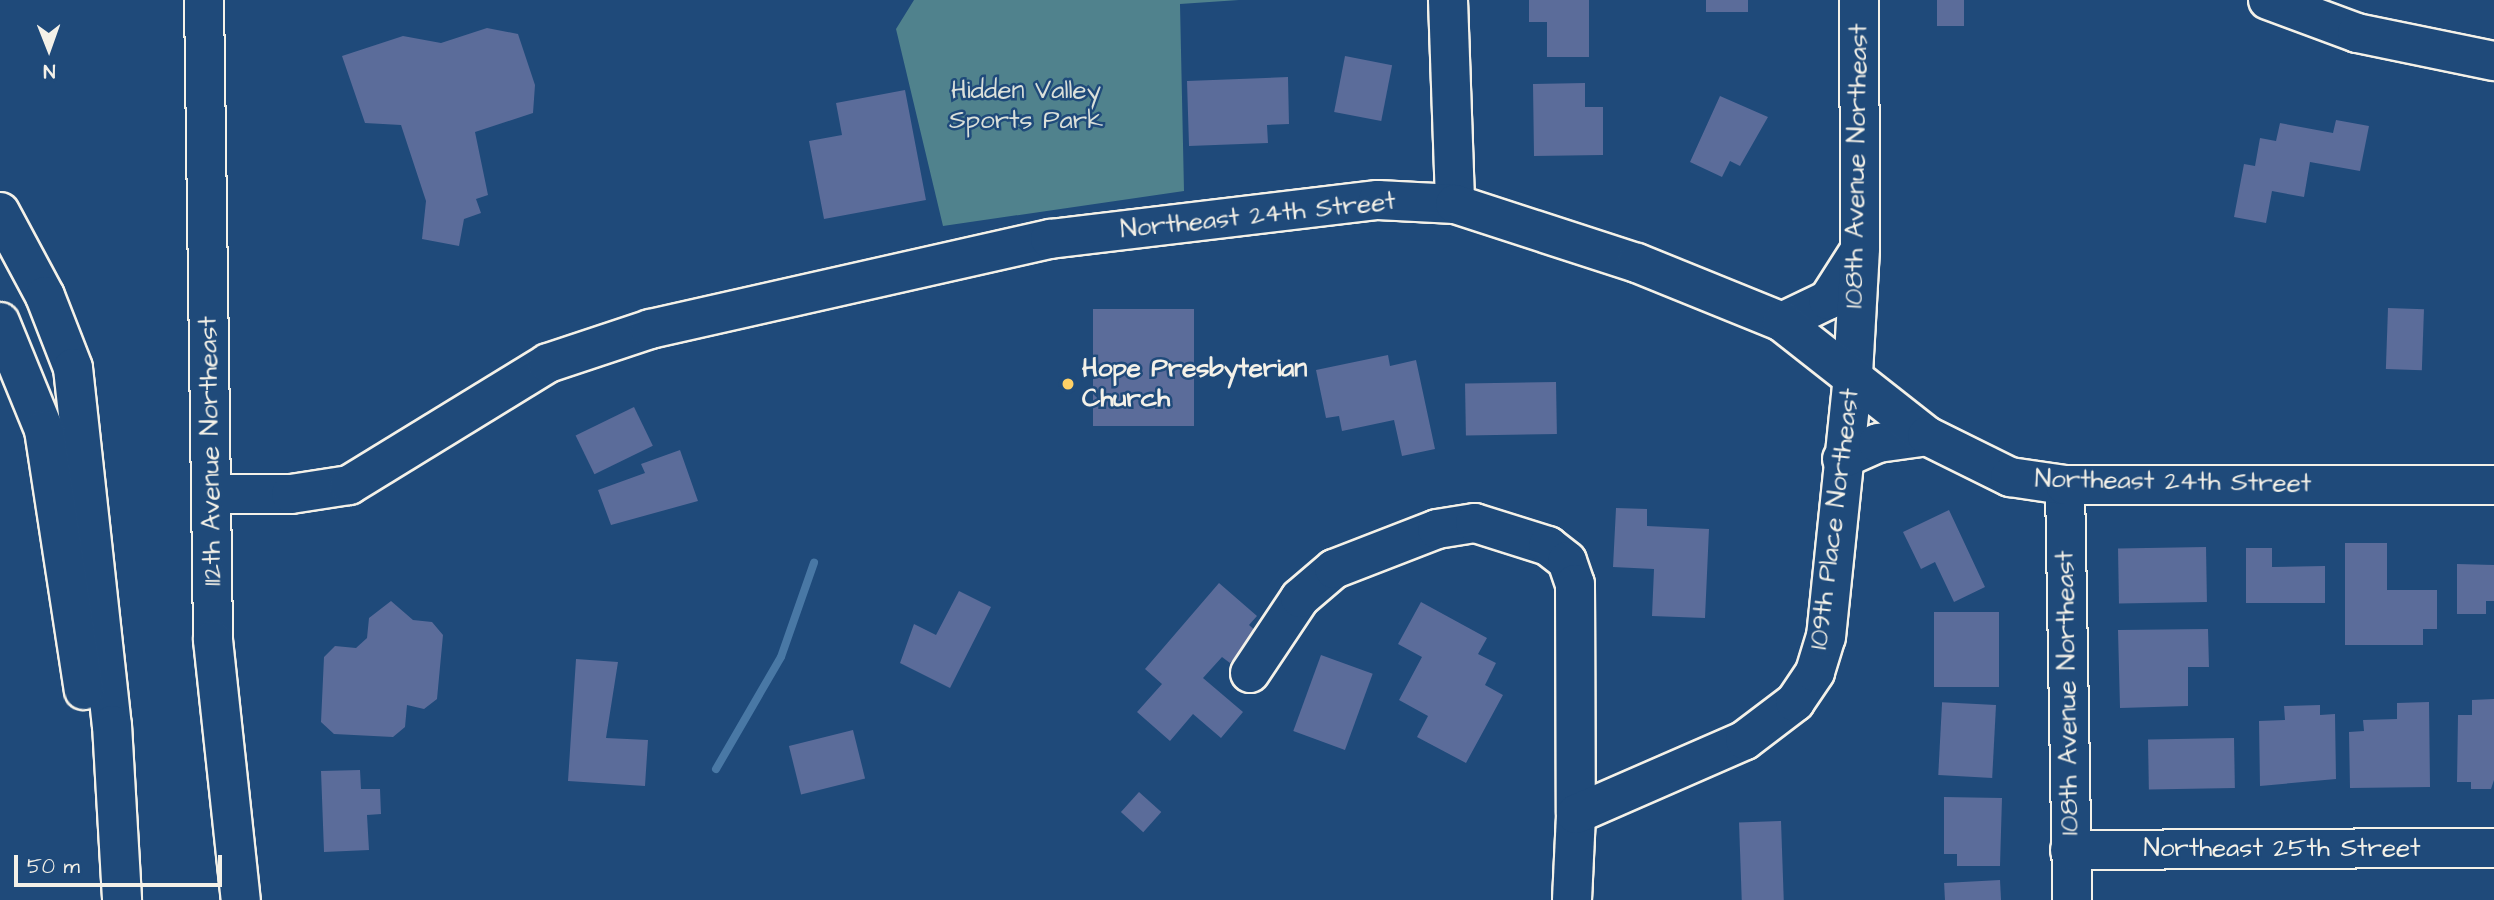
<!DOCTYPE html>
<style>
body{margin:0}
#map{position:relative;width:2494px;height:900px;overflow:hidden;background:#1f4a7a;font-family:"Architects Daughter",sans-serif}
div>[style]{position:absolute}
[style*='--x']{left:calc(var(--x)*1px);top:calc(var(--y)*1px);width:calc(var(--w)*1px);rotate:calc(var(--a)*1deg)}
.green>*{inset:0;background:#50828d}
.stream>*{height:8px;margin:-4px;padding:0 4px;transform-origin:4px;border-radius:4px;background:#4978a5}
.building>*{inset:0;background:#5b6c9a;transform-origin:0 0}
.roads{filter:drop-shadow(2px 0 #f4f1e8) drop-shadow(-2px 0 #f4f1e8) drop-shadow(0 2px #f4f1e8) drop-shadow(0 -2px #f4f1e8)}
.minor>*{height:38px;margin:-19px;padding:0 19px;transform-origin:19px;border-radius:19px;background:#1f4a7a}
.major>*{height:38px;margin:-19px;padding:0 19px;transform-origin:19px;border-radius:19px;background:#1f4a7a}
.highway>*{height:38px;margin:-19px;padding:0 19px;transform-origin:19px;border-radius:19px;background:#1f4a7a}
.dots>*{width:19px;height:19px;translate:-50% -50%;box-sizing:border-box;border:4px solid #1f4a7a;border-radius:50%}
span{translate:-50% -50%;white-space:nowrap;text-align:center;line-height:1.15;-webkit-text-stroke:5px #1f4a7a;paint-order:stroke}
.park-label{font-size:26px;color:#dbe0da}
.street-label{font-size:26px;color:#f4f1e8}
.poi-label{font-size:26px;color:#f4f1e8;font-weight:700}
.left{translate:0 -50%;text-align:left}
.north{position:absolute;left:14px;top:14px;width:70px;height:70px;-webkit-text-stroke:5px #1f4a7a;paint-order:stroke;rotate:179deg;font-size:19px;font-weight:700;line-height:28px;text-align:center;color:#f4f1e8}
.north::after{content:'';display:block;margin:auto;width:24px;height:32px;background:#f4f1e8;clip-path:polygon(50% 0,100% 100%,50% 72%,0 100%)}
.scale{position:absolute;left:14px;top:855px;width:208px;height:32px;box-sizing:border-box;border:4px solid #f4f1e8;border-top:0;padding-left:9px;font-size:21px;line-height:24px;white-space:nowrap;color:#f4f1e8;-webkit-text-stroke:5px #1f4a7a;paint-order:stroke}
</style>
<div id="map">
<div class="green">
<div style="clip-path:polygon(914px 0,1239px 0,1180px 4px,1184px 191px,943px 226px,896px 29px)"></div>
</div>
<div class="stream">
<div style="--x:716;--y:769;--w:129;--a:-59.9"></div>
<div style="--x:781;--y:657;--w:100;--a:-70.7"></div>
</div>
<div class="building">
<div style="clip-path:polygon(1529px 0,1589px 0,1589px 57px,1547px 57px,1547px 22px,1529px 22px)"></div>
<div style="left:1706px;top:0;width:42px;height:12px"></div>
<div style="left:1937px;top:0;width:27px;height:26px"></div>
<div style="clip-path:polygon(487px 28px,518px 34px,535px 85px,533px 113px,475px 132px,488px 195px,476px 199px,481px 213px,464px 219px,459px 246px,422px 239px,426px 201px,401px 125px,365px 123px,342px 56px,403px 36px,441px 43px)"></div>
<div style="left:1345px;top:56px;width:48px;height:57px;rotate:11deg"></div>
<div style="clip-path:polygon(1288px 77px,1289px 124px,1267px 125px,1268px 143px,1189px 146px,1187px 81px)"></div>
<div style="clip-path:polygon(1585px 83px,1585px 107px,1603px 107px,1603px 155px,1534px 156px,1533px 84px)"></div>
<div style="clip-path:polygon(905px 90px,926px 200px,824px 219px,809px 141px,842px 135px,836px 103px)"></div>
<div style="clip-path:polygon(1720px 96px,1768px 117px,1740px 166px,1730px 161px,1722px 177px,1690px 162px)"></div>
<div style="clip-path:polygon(2336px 120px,2369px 126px,2360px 171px,2310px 162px,2304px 197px,2272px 191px,2266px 223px,2234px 217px,2244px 164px,2255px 166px,2260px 138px,2276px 141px,2280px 123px,2333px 133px)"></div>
<div style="left:2388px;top:308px;width:36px;height:61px;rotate:2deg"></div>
<div style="left:1093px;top:309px;width:101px;height:117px"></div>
<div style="clip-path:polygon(1388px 355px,1390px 366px,1416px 360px,1435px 449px,1402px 456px,1394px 420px,1342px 431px,1339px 416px,1326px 418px,1316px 370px)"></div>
<div style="left:1556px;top:382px;width:52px;height:91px;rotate:89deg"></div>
<div style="left:634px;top:407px;width:43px;height:65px;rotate:64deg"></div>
<div style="clip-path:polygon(680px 450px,698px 501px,611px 525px,598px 490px,645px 473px,641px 464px)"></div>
<div style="clip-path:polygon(1616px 508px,1647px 509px,1647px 526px,1709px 529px,1705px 618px,1652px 616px,1654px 569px,1613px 567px)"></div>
<div style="clip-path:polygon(1949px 510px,1985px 587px,1954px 602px,1935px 562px,1921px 569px,1903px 532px)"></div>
<div style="clip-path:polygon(2345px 543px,2387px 543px,2387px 590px,2437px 590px,2437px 629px,2423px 629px,2423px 645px,2345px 645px)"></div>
<div style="left:2206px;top:547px;width:55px;height:88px;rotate:89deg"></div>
<div style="clip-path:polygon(2246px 548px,2272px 548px,2272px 567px,2325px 566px,2325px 603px,2246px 603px)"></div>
<div style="clip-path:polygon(2457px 564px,2494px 565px,2494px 601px,2486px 601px,2486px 614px,2457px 614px)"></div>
<div style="clip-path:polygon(1219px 583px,1257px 616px,1249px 625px,1257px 632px,1230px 663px,1222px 657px,1203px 678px,1243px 712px,1221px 738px,1193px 714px,1170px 741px,1137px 712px,1162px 684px,1145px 669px)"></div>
<div style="clip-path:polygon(959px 591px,991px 607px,950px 688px,900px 663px,914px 624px,936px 635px)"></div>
<div style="clip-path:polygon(391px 601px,413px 620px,432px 622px,443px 635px,437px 699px,424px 709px,407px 705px,405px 727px,393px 737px,334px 734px,321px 722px,324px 657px,335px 646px,356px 648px,367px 638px,369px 618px)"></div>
<div style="clip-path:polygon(1421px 602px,1487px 638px,1478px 654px,1496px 663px,1485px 685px,1503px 695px,1466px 763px,1417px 737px,1428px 716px,1399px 700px,1422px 657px,1398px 644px)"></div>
<div style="left:1999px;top:612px;width:75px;height:65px;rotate:90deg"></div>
<div style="clip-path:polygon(2208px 629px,2209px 667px,2188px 667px,2188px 706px,2120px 708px,2118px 630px)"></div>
<div style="left:1321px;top:655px;width:55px;height:81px;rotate:20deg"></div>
<div style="clip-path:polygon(576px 659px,618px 662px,606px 738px,648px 740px,645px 786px,568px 781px)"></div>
<div style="clip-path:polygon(2494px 699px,2494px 780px,2491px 789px,2471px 789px,2471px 782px,2457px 782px,2458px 715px,2472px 715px,2472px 700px)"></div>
<div style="clip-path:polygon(2429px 702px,2430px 787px,2350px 788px,2349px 732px,2364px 731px,2363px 720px,2397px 719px,2397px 703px)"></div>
<div style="left:1996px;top:705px;width:73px;height:54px;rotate:93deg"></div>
<div style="clip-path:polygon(2320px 705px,2320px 715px,2335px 714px,2336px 779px,2260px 786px,2259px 721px,2285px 720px,2284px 706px)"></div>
<div style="left:853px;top:730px;width:50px;height:66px;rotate:76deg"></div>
<div style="left:2234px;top:738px;width:50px;height:86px;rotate:89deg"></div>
<div style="clip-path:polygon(360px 770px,361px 789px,380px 789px,381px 814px,367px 815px,369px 850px,324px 852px,321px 771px)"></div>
<div style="left:1139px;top:792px;width:30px;height:27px;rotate:42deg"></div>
<div style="clip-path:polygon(1944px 797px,2002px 798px,2000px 866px,1957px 866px,1957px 854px,1944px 854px)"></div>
<div style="left:1781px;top:821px;width:79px;height:42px;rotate:88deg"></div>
<div style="left:2000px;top:880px;width:20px;height:56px;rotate:87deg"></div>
</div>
<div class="roads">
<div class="minor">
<div style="--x:1448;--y:0;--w:204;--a:88"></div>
<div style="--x:2268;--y:0;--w:95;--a:20.3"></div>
<div style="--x:2357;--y:33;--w:140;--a:11.6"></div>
<div style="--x:2065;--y:485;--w:415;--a:89"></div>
<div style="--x:1250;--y:673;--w:90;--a:-56.3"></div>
<div style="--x:1300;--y:598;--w:45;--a:-40.5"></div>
<div style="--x:1334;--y:569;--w:110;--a:-21.2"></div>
<div style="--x:1437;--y:529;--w:38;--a:-9"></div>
<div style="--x:1475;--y:523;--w:77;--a:17.5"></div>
<div style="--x:1548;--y:546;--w:24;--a:38"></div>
<div style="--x:1567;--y:561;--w:24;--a:71"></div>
<div style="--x:1575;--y:584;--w:230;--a:89.8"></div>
<div style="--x:2070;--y:850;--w:424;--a:-0.3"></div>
<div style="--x:1572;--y:900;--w:86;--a:-87.3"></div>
<div style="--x:1576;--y:814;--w:184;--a:-23.6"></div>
<div style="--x:1745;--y:740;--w:63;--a:-37.2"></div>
<div style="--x:1795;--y:702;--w:36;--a:-56"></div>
<div style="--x:1815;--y:672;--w:37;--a:-73"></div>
<div style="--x:1826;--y:637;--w:264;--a:-84.1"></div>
</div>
<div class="major">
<div style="--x:204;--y:0;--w:640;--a:89.19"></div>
<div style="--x:213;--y:640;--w:262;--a:83.9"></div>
<div style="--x:1782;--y:322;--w:51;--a:-25.6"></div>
<div style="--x:1828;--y:300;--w:56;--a:-57.4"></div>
<div style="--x:1853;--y:374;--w:126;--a:-86.8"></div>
<div style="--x:1860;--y:248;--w:248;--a:-90.2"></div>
<div style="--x:1842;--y:459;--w:39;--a:-24"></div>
<div style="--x:1878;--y:443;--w:49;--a:-8.1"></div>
<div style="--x:212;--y:494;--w:79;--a:0"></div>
<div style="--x:291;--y:494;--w:59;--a:-8.8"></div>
<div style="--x:349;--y:485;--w:233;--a:-31.5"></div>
<div style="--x:548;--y:363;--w:108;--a:-18.4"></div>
<div style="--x:650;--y:329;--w:410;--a:-12.7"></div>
<div style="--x:1050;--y:239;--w:330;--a:-6.8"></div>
<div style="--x:1378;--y:200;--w:77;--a:3"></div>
<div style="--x:1455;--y:204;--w:191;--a:18"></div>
<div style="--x:1637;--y:263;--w:157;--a:22.1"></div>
<div style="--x:1782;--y:322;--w:184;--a:38.2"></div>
<div style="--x:1927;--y:436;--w:93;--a:26.3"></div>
<div style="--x:2010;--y:477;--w:56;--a:8.3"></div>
<div style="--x:2065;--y:485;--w:429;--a:0"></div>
</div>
<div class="highway">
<div style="--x:0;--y:212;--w:95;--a:61.8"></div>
<div style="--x:45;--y:296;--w:77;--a:68.7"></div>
<div style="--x:73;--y:368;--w:359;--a:83.8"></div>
<div style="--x:112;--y:725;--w:175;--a:86.7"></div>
<div style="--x:0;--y:322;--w:117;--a:67.8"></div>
<div style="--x:44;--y:430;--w:263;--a:81.3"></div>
</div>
</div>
<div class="dots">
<div style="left:1068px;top:384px;background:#ffd166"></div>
</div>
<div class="park-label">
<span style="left:1026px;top:106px">Hidden Valley<br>Sports Park</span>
</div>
<div class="street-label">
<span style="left:1857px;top:166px;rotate:-89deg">108th Avenue Northeast</span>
<span style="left:1258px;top:216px;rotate:-6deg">Northeast 24th Street</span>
<span style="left:211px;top:451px;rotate:-91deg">112th Avenue Northeast</span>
<span style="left:2173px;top:482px;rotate:1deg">Northeast 24th Street</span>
<span style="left:1835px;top:519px;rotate:-83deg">109th Place Northeast</span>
<span style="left:2068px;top:693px;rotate:-91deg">108th Avenue Northeast</span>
<span style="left:2282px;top:849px">Northeast 25th Street</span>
</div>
<div class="poi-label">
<span class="left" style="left:1082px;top:384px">Hope Presbyterian<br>Church</span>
</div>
<div class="north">N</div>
<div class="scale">50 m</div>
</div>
